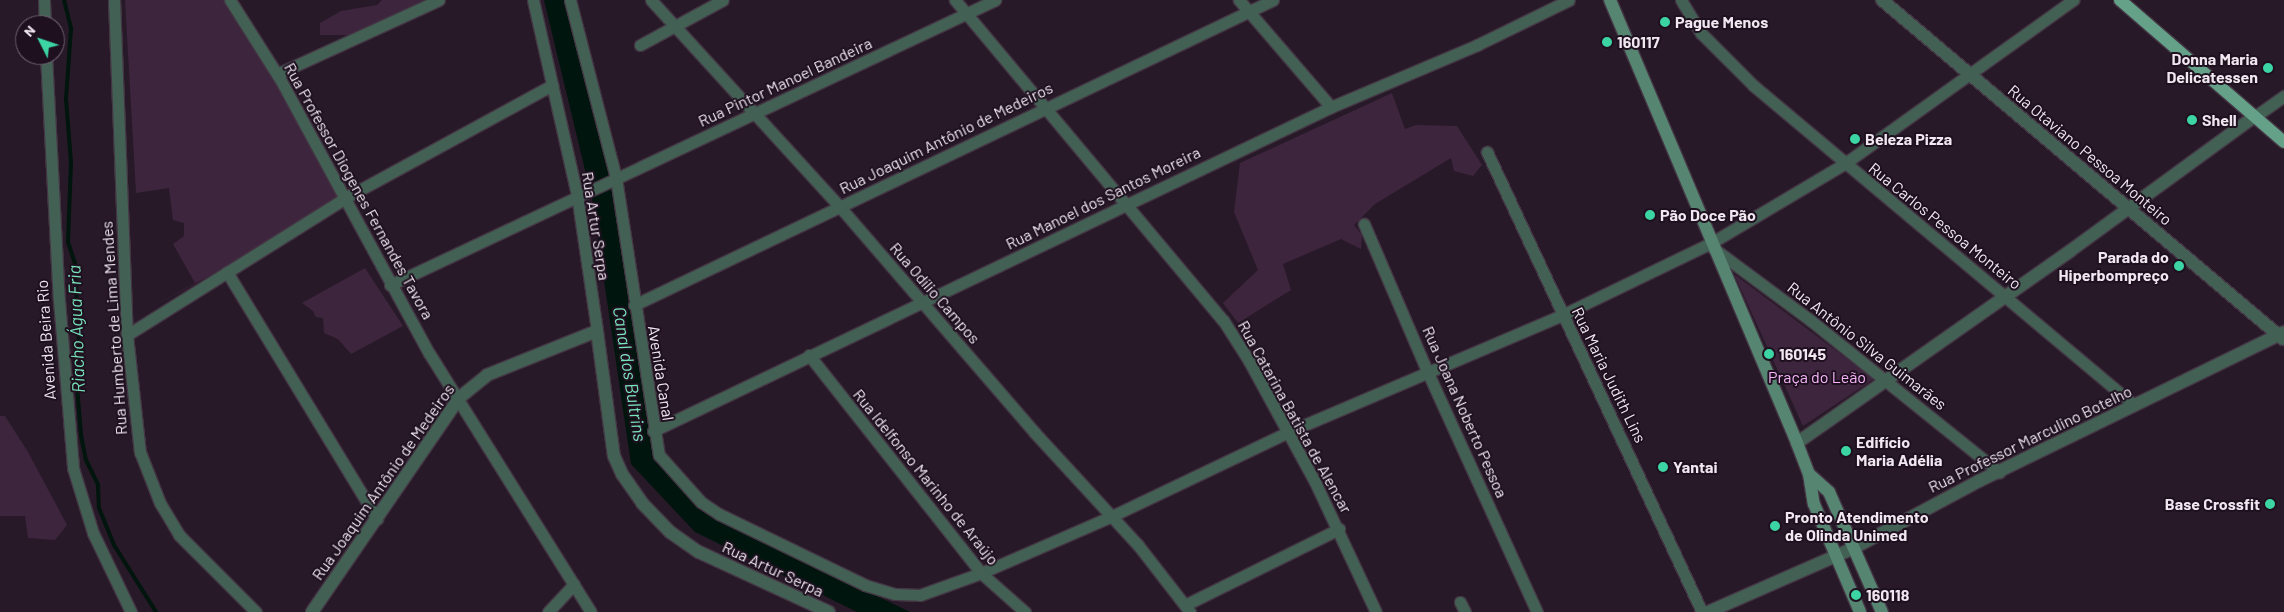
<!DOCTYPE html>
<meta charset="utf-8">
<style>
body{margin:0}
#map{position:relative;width:2284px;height:612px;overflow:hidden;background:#281928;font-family:Barlow,sans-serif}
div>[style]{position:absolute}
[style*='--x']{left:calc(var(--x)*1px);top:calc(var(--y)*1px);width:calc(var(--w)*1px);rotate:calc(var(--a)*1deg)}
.green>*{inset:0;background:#3d253e}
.water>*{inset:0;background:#00150d}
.stream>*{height:4px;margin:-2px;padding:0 2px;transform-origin:2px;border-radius:2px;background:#00150d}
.roads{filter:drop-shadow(1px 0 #443644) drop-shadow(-1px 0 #443644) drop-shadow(0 1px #443644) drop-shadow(0 -1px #443644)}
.minor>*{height:11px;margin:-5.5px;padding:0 5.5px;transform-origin:5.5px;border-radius:5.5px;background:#436054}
.tertiary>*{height:12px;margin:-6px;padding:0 6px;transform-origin:6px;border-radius:6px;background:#436054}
.secondary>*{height:12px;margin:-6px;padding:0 6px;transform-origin:6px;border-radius:6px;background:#568572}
.primary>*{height:12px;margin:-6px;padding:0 6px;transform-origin:6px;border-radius:6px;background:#64a188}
.dots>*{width:14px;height:14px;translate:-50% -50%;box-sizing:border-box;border:2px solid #1e101f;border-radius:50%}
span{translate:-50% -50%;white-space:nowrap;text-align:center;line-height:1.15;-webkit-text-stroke:4px #1e101f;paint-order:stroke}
.poi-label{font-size:16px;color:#f1e7f1;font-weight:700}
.left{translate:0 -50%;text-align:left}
.right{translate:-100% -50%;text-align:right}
.street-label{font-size:16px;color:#f1e7f1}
.park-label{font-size:16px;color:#f8b5fa}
.water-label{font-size:18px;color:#78e4bb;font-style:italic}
.north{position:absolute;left:15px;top:15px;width:50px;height:50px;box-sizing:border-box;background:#1e101f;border:1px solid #726673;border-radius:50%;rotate:311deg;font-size:14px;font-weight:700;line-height:20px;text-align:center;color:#f1e7f1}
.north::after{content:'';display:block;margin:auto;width:18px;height:22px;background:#3cd4a3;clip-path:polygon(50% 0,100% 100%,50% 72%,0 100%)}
</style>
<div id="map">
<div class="green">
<div style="clip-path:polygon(125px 0,228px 0,345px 198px,301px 226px,143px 312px,195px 283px,173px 244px,184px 236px,184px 223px,173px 220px,169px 188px,136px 193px)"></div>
<div style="clip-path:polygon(382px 0,428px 0,364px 35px,320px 35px,320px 23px,341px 11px,377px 5px)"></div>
<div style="clip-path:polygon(1392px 93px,1405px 129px,1416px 125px,1457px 126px,1482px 165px,1473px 176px,1454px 171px,1451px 158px,1375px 204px,1354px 225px,1362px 235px,1361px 249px,1341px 239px,1283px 264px,1291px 290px,1238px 323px,1223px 303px,1258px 270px,1234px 212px,1240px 163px)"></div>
<div style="clip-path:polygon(365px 268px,403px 326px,351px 354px,338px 339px,324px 333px,323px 318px,316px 317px,313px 311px,302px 303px)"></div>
<div style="clip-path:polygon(1734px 274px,1874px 379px,1803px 426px)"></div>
<div style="clip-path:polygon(0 416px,5px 416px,28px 452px,67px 525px,55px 540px,28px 538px,25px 516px,0 516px)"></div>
</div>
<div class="water">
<div style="clip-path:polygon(544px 0,567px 0,613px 190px,653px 455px,705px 513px,910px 612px,857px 612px,695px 532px,631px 464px,592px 199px)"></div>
</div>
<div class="stream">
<div style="--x:64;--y:0;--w:30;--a:76"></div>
<div style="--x:71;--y:29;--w:70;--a:94.1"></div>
<div style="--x:66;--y:99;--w:64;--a:85.5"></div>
<div style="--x:71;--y:163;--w:79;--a:92.2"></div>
<div style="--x:68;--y:242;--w:22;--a:72"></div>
<div style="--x:75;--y:263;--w:85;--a:87.3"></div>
<div style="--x:79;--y:348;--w:27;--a:96"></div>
<div style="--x:76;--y:375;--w:60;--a:85.2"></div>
<div style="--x:81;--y:435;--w:25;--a:79"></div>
<div style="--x:86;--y:460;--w:28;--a:64"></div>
<div style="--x:98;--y:485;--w:23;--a:88"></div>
<div style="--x:99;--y:508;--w:40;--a:68"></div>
<div style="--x:114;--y:545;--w:79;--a:57.9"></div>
</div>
<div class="roads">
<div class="minor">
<div style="--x:44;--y:0;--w:25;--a:88"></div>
<div style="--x:114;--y:0;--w:335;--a:87.8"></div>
<div style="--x:127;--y:335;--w:118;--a:83.7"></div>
<div style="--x:140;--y:452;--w:55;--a:68.6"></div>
<div style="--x:160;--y:503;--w:37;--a:59"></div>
<div style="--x:179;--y:535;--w:109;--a:45"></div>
<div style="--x:230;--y:0;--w:93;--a:57.7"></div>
<div style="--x:280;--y:79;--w:312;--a:61.5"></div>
<div style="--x:429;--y:353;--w:305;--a:58"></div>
<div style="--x:533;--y:0;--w:200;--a:77.3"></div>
<div style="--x:577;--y:195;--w:137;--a:81.6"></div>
<div style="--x:570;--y:0;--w:184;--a:75.5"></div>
<div style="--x:616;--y:178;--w:280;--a:81.2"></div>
<div style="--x:659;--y:455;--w:63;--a:48.2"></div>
<div style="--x:701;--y:502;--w:22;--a:34"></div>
<div style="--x:719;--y:514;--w:162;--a:25.9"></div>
<div style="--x:865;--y:585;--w:31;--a:17"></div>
<div style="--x:895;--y:594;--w:25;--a:2"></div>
<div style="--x:920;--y:595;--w:65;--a:-19.8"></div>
<div style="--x:981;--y:573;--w:143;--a:-23.5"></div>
<div style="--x:1112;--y:516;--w:195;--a:-25.5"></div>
<div style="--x:1288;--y:432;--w:298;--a:-23.1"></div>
<div style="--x:1562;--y:315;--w:165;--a:-25.8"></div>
<div style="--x:1711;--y:243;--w:155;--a:-30.7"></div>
<div style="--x:1844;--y:164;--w:282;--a:-35.6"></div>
<div style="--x:651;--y:0;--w:280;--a:47.6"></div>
<div style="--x:840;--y:207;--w:298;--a:49.2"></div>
<div style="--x:1035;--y:433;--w:152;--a:47.4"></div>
<div style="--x:1138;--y:545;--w:85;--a:52.2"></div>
<div style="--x:955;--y:0;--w:417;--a:50.1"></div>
<div style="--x:1223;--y:320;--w:49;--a:57.6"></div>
<div style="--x:1249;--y:361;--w:138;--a:61.4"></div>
<div style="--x:1315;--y:482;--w:144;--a:64.9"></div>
<div style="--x:1239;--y:0;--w:141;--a:49.3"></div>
<div style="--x:1681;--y:0;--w:39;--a:59"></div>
<div style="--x:1701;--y:33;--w:75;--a:45"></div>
<div style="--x:1754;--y:86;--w:496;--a:40"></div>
<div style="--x:640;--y:45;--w:94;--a:-28.5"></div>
<div style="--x:46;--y:55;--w:245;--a:87"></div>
<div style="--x:59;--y:300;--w:169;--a:85.2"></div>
<div style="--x:73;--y:468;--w:68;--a:72.9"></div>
<div style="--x:93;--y:533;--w:88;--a:64.3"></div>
<div style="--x:277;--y:74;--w:178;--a:-24.6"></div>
<div style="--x:2254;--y:117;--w:37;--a:-35"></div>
<div style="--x:1487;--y:152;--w:508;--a:64.95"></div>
<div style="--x:1364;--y:224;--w:162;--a:66.8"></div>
<div style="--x:1428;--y:373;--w:263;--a:65.5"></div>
<div style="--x:1713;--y:248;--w:121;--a:36.6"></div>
<div style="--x:1810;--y:320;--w:243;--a:38.8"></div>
<div style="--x:227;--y:272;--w:289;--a:58.7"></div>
<div style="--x:390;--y:285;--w:669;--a:-25.22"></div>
<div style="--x:634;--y:305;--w:708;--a:-25.52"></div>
<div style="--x:127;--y:335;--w:257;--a:-32.1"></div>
<div style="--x:345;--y:198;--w:236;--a:-28.6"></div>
<div style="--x:809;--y:355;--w:278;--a:51.7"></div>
<div style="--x:981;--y:573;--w:59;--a:41.6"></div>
<div style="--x:653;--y:431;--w:751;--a:-25.54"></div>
<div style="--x:1331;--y:107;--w:159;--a:-23"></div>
<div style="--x:1477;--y:45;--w:102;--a:-26.1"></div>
<div style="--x:1460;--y:602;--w:11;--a:63"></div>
<div style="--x:1185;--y:605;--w:172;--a:-26.3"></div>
<div style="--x:548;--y:612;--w:38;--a:-47"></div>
</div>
<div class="tertiary">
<div style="--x:1882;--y:0;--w:525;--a:40.21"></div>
<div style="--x:1797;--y:443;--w:334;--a:-35.1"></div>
<div style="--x:2070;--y:251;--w:228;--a:-36.1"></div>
<div style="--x:312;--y:612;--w:260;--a:-55.5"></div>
<div style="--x:459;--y:398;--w:36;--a:-39"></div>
<div style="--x:487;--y:375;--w:118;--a:-21.8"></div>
<div style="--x:597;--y:331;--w:126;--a:82.3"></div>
<div style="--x:614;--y:456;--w:20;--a:66"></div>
<div style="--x:622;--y:474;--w:35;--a:55"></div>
<div style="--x:642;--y:503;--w:40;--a:46"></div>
<div style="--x:670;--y:532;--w:35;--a:35"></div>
<div style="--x:699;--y:552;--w:143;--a:24.8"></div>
<div style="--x:1708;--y:612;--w:159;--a:-23.7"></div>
<div style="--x:1854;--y:548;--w:142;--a:-28.2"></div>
<div style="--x:1979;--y:481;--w:339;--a:-26"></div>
</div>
<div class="secondary">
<div style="--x:1610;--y:0;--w:481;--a:67.1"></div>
<div style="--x:1797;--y:443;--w:33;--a:69"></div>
<div style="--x:1809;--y:474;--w:30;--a:81"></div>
<div style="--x:1814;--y:504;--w:117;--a:66.9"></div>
<div style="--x:1809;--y:474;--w:27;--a:42"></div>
<div style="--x:1829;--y:492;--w:131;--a:66.2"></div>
</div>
<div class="primary">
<div style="--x:2120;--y:0;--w:217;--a:40.9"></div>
</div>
</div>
<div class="dots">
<div style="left:1665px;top:22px;background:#3cd4a3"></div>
<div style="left:1607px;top:42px;background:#3cd4a3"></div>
<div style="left:2268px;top:68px;background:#3cd4a3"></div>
<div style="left:2192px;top:120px;background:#3cd4a3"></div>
<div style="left:1855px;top:139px;background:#3cd4a3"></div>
<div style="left:1650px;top:215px;background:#3cd4a3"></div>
<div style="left:2179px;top:266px;background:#3cd4a3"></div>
<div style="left:1769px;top:354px;background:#3cd4a3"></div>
<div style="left:1846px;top:451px;background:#3cd4a3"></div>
<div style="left:1663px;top:467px;background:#3cd4a3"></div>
<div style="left:2270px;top:504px;background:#3cd4a3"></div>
<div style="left:1775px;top:526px;background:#3cd4a3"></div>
<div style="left:1856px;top:595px;background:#3cd4a3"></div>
</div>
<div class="poi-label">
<span class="left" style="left:1675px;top:22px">Pague Menos</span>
<span class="left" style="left:1617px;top:42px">160117</span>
<span class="right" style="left:2258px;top:68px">Donna Maria<br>Delicatessen</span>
<span class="left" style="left:2202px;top:120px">Shell</span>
<span class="left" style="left:1865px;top:139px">Beleza Pizza</span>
<span class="left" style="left:1660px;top:215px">Pão Doce Pão</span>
<span class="right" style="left:2169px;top:266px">Parada do<br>Hiperbompreço</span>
<span class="left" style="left:1779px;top:354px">160145</span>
<span class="left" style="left:1856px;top:451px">Edifício<br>Maria Adélia</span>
<span class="left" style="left:1673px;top:467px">Yantai</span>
<span class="right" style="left:2260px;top:504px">Base Crossfit</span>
<span class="left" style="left:1785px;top:526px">Pronto Atendimento<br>de Olinda Unimed</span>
<span class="left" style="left:1866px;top:595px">160118</span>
</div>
<div class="street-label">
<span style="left:785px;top:82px;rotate:-25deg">Rua Pintor Manoel Bandeira</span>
<span style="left:946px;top:138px;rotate:-26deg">Rua Joaquim Antônio de Medeiros</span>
<span style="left:2090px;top:155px;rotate:40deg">Rua Otaviano Pessoa Monteiro</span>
<span style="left:359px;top:191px;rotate:61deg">Rua Professor Diogenes Fernandes Tavora</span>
<span style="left:1103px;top:198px;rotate:-26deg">Rua Manoel dos Santos Moreira</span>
<span style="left:596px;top:226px;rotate:81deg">Rua Artur Serpa</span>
<span style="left:1945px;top:226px;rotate:39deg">Rua Carlos Pessoa Monteiro</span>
<span style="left:935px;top:293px;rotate:49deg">Rua Odílio Campos</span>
<span style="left:114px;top:328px;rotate:-94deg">Rua Humberto de Lima Mendes</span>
<span style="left:46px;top:340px;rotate:-94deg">Avenida Beira Rio</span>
<span style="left:1867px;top:346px;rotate:38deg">Rua Antônio Silva Guimarães</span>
<span style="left:661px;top:373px;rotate:81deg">Avenida Canal</span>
<span style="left:1609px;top:375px;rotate:64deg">Rua Maria Judith Lins</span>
<span style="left:1465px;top:412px;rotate:66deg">Rua Joana Noberto Pessoa</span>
<span style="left:1295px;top:417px;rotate:61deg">Rua Catarina Batista de Alencar</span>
<span style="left:2030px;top:439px;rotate:-26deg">Rua Professor Marculino Botelho</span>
<span style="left:926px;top:477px;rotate:51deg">Rua Idelfonso Marinho de Araújo</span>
<span style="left:383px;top:482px;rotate:-55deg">Rua Joaquim Antônio de Medeiros</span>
<span style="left:773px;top:569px;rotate:25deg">Rua Artur Serpa</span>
</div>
<div class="park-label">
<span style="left:1817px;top:377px">Praça do Leão</span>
</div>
<div class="water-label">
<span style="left:76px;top:329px;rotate:-92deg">Riacho Água Fria</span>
<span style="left:630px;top:374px;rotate:81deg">Canal dos Bultrins</span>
</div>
<div class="north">N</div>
</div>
